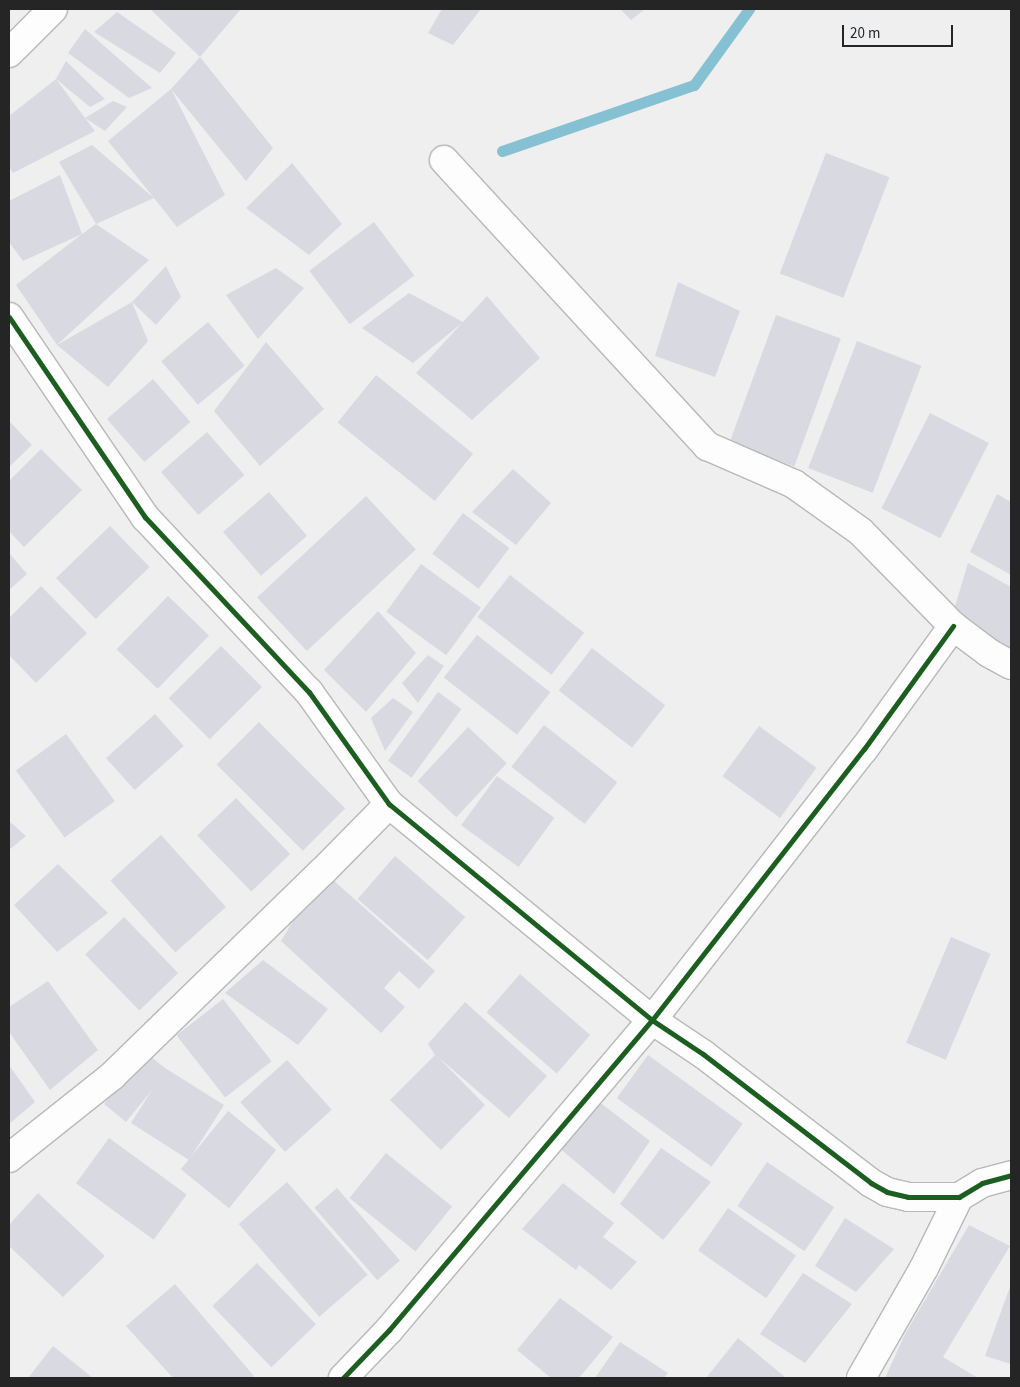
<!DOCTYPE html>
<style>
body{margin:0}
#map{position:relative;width:1020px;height:1387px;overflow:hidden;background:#efeff0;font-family:"Source Sans 3",sans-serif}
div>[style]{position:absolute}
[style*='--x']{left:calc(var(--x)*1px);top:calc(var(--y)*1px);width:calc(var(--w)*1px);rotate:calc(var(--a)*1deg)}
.stream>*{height:11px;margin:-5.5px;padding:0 5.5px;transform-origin:5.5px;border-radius:5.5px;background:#86c0d3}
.building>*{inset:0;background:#d9d9e2;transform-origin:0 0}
.roads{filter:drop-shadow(1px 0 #b8b8b9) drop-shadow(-1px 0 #b8b8b9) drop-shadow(0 1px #b8b8b9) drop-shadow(0 -1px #b8b8b9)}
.street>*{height:28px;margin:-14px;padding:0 14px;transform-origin:14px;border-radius:14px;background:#fdfdfd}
.cycleway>*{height:5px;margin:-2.5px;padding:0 2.5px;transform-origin:2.5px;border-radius:2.5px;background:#1b5e20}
span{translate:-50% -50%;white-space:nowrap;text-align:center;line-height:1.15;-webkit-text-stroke:4px #eeeff1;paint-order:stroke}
.frame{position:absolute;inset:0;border:10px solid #252526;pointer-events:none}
.scale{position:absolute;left:842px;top:25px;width:111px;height:22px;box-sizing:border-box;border:2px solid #252526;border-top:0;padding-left:6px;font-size:15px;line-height:18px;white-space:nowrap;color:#252526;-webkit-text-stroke:4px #eeeff1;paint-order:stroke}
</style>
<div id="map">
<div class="stream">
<div style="--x:502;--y:151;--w:203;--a:-19"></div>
<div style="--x:694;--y:85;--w:94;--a:-54.1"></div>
</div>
<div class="building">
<div style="clip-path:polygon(150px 9px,241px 9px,200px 57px)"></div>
<div style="clip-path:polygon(442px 9px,481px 9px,453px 45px,428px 33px)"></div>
<div style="clip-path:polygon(620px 9px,645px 9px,631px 20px)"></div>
<div style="clip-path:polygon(117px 12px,176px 53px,160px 73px,94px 32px)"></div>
<div style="clip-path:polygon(85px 29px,152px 88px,129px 98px,68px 53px)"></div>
<div style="clip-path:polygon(200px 57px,273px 148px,246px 181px,171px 89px,225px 195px,177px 227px,154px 198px,96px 224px,59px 162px,92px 145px,154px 198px,108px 141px,171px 89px)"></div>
<div style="clip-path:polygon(66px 61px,105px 99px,90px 107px,56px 79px,85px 118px,113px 101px,127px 107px,105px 131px,85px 118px,95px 131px,13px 173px,9px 167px,9px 116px,56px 79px)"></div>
<div style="left:826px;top:153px;width:68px;height:129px;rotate:21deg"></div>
<div style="clip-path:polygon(292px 163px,342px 224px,309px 255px,246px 208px)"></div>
<div style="clip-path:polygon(60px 175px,82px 234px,96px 224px,149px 260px,57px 345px,16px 285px,82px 234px,23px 261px,9px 242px,9px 201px)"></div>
<div style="left:374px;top:222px;width:67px;height:81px;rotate:53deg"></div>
<div style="clip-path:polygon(166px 266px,181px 297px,156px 325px,132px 302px,148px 341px,108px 387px,57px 345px,132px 302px)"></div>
<div style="clip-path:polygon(276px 268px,304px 288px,258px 339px,226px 295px)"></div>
<div style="clip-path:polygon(678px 282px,740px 311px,715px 377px,655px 356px)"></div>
<div style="clip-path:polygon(409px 293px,463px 322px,487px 296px,540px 358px,472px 420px,416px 373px,462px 323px,413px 363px,362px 328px)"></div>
<div style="left:776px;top:315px;width:69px;height:136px;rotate:20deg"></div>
<div style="left:208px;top:322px;width:57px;height:61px;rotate:50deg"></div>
<div style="left:857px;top:341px;width:69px;height:136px;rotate:21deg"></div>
<div style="clip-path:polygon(266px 342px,324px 409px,260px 466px,214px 411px)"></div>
<div style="left:376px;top:375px;width:125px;height:61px;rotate:39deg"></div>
<div style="left:153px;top:379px;width:57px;height:61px;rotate:49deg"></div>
<div style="left:930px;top:413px;width:66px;height:107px;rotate:27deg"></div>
<div style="clip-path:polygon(9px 421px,32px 445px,9px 467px)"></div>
<div style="left:207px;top:432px;width:57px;height:61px;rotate:49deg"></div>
<div style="clip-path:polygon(41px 449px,82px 490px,24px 547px,9px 531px,9px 481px)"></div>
<div style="clip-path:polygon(513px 469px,551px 503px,516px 545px,472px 512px)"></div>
<div style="left:269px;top:492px;width:58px;height:61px;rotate:49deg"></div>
<div style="clip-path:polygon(997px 494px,1011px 502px,1011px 575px,970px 552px)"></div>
<div style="left:366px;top:496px;width:73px;height:149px;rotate:47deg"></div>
<div style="left:463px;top:513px;width:58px;height:51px;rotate:37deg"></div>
<div style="left:110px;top:526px;width:57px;height:75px;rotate:46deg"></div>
<div style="clip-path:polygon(9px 553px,27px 574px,9px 590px)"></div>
<div style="clip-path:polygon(968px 563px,1011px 587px,1011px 654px,953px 613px)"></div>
<div style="left:421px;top:564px;width:74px;height:59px;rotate:36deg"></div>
<div style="left:510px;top:575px;width:94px;height:53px;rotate:38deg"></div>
<div style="clip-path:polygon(41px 586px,87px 633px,36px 683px,9px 655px,9px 618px)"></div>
<div style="left:168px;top:596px;width:57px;height:74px;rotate:44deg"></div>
<div style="clip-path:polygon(378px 611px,416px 653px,366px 712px,324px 670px)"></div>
<div style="left:477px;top:635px;width:93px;height:54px;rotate:38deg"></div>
<div style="left:221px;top:646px;width:58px;height:74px;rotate:45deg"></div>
<div style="left:592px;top:648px;width:93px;height:54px;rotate:38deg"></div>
<div style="clip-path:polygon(428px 655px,444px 666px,418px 703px,402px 683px)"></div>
<div style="left:438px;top:692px;width:29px;height:85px;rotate:36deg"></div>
<div style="clip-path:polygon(393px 698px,413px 712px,385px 751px,371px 718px)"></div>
<div style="left:155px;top:714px;width:43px;height:66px;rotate:48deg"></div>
<div style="left:259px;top:722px;width:122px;height:60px;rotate:45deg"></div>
<div style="left:544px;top:725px;width:93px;height:53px;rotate:38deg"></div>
<div style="left:759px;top:726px;width:71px;height:62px;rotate:36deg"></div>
<div style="left:468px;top:727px;width:53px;height:74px;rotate:43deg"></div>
<div style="left:66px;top:734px;width:83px;height:62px;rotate:54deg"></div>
<div style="left:497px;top:776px;width:71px;height:61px;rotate:36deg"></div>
<div style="left:236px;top:798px;width:78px;height:54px;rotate:46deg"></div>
<div style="clip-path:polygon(9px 821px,26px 836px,9px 850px)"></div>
<div style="left:161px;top:835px;width:97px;height:68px;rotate:48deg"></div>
<div style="left:395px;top:856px;width:93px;height:57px;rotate:41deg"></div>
<div style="clip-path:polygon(58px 864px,108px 913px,57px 952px,14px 905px)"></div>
<div style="clip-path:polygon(323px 871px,435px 971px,419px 989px,399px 971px,384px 988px,405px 1007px,381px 1033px,281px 941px)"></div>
<div style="left:124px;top:917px;width:78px;height:54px;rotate:46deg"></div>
<div style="left:951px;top:937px;width:43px;height:115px;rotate:23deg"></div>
<div style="clip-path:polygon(263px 960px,328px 1009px,298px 1045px,225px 993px)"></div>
<div style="left:520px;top:974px;width:93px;height:51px;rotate:41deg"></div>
<div style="clip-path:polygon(48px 981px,98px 1050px,50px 1090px,9px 1032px,9px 1007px)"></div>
<div style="left:223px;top:999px;width:79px;height:59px;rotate:52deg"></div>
<div style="clip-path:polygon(465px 1002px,547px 1076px,509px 1118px,438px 1057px,485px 1105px,441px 1150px,390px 1100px,435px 1055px,428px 1044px)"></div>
<div style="clip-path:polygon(145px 1052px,165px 1068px,224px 1105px,189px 1160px,131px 1123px,152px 1090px,126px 1122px,104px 1104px)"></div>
<div style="left:648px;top:1055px;width:117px;height:53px;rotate:36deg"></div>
<div style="left:287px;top:1060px;width:67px;height:63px;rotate:48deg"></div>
<div style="clip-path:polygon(9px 1065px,35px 1102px,9px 1124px)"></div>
<div style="clip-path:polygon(598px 1101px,650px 1141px,614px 1194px,558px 1147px)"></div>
<div style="left:228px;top:1111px;width:62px;height:75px;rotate:39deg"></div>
<div style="left:109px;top:1138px;width:96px;height:56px;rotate:36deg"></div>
<div style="clip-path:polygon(661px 1148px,711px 1182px,663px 1240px,620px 1204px)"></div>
<div style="left:386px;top:1153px;width:85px;height:58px;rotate:39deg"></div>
<div style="left:767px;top:1162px;width:81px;height:53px;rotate:34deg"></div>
<div style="left:287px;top:1182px;width:123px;height:64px;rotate:49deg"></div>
<div style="clip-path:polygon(563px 1183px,614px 1223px,603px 1237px,637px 1262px,611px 1290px,579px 1265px,576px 1270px,522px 1229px)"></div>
<div style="left:337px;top:1188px;width:96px;height:30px;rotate:49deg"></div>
<div style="clip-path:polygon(38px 1193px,105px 1256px,63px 1297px,9px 1246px,9px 1225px)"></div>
<div style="left:728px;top:1208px;width:83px;height:52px;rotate:35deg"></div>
<div style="clip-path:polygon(845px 1218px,894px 1249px,856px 1292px,815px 1266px)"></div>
<div style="clip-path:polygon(969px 1225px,1010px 1246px,943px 1357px,978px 1378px,885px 1378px,905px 1334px)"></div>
<div style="left:257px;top:1263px;width:85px;height:62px;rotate:46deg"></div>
<div style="clip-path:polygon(803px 1273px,852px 1304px,805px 1363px,760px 1334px)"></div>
<div style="clip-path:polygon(175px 1284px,254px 1376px,252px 1378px,173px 1378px,126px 1326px)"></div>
<div style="clip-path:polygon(1011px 1284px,1011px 1364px,985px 1356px)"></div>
<div style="clip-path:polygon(560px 1298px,613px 1337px,579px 1378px,551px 1378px,517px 1350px)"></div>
<div style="clip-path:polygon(738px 1338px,785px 1377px,784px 1378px,706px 1378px)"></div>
<div style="clip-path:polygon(620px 1342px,668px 1373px,664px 1378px,595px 1378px)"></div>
<div style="clip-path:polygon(53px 1346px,93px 1378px,28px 1378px)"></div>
</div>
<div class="roads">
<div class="street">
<div style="--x:9;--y:53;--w:62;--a:-45"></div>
<div style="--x:444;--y:160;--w:389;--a:47.4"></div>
<div style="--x:707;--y:446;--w:95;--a:23.6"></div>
<div style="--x:794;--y:484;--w:82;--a:35.6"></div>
<div style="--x:861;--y:532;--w:132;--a:45.6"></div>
<div style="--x:953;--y:626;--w:45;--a:36.9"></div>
<div style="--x:989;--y:653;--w:25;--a:29"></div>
<div style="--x:9;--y:317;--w:242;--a:55.8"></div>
<div style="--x:145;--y:517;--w:240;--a:46.9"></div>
<div style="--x:309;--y:692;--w:138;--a:54.5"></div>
<div style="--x:389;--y:804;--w:340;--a:39.4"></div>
<div style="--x:652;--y:1020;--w:61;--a:33.7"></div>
<div style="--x:703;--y:1054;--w:212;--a:37.5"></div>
<div style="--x:871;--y:1183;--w:18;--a:29"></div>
<div style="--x:887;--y:1192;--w:22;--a:13"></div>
<div style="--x:908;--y:1197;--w:51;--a:0"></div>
<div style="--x:959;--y:1197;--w:27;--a:-31"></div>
<div style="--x:982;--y:1183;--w:30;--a:-15"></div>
<div style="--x:9;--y:1158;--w:132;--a:-38.5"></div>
<div style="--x:112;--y:1076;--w:294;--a:-44.2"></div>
<div style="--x:323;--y:871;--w:94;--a:-45.4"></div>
<div style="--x:343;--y:1378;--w:66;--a:-46.2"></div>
<div style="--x:389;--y:1330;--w:407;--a:-49.7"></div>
<div style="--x:652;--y:1020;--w:344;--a:-52"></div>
<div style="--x:864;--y:749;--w:152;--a:-54.1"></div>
<div style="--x:861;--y:1378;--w:127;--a:-60.2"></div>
<div style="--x:924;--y:1268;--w:79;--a:-63.8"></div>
</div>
</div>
<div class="cycleway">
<div style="--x:9;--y:317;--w:242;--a:55.8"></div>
<div style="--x:145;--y:517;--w:240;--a:46.9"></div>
<div style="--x:309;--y:692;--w:138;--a:54.5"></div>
<div style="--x:389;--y:804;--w:340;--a:39.4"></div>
<div style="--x:652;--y:1020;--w:61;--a:33.7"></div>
<div style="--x:703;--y:1054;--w:212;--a:37.5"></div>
<div style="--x:871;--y:1183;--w:18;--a:29"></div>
<div style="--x:887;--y:1192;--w:22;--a:13"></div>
<div style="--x:908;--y:1197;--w:51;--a:0"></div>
<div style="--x:959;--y:1197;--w:27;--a:-31"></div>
<div style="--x:982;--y:1183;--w:30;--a:-15"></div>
<div style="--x:343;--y:1378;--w:66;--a:-46.2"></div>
<div style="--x:389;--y:1330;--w:407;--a:-49.7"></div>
<div style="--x:652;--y:1020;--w:344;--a:-52"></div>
<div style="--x:864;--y:749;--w:152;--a:-54.1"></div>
</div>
<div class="frame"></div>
<div class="scale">20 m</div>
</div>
